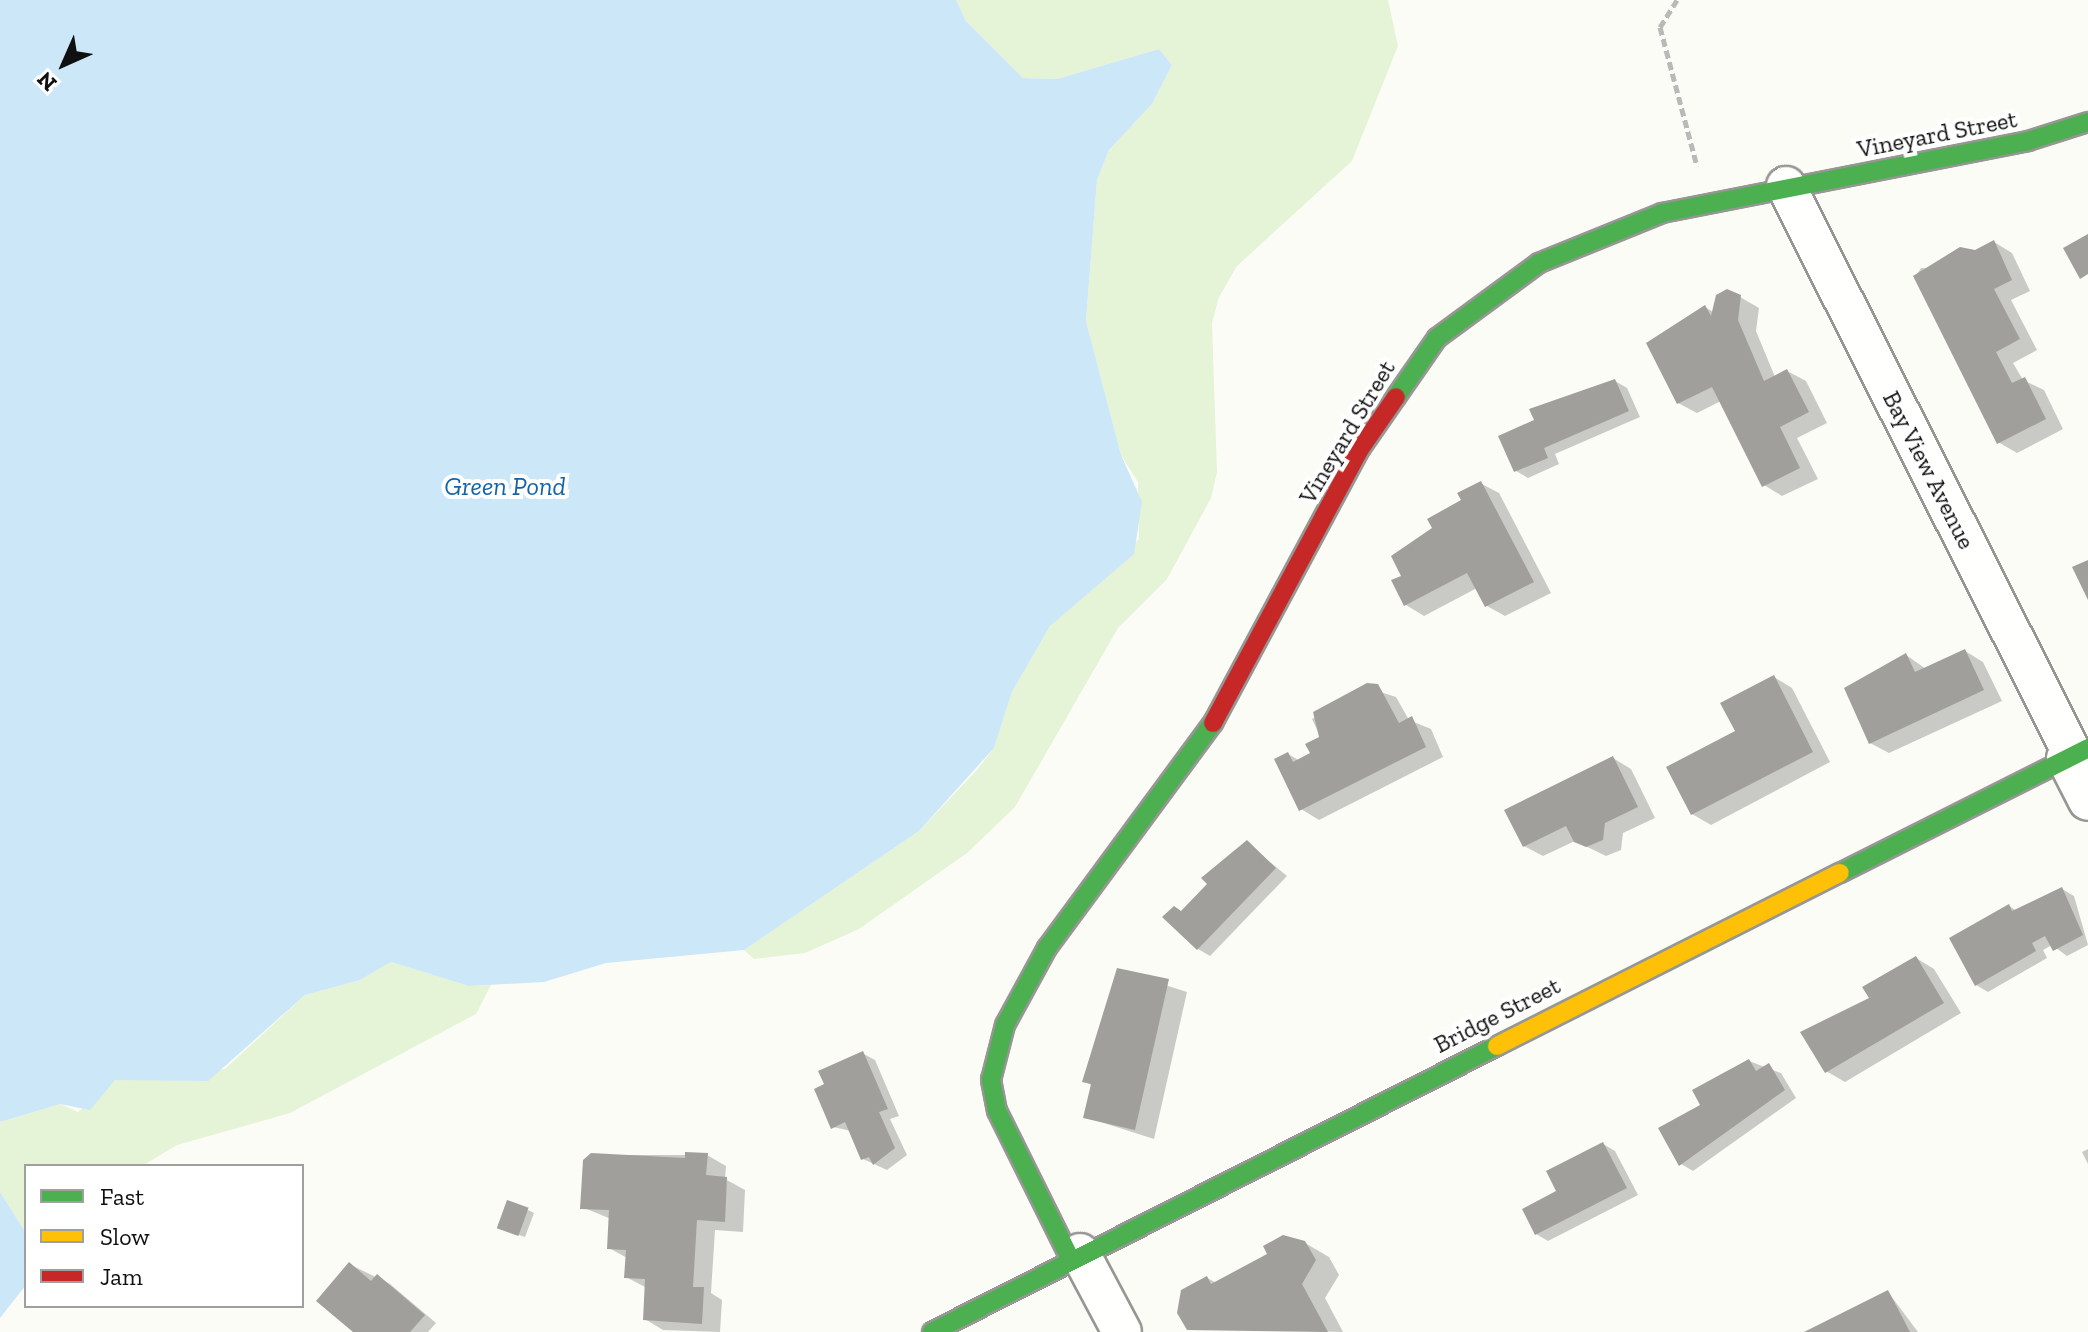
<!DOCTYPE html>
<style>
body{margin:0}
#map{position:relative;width:2088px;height:1332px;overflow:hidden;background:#fcfcf7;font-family:"Zilla Slab",serif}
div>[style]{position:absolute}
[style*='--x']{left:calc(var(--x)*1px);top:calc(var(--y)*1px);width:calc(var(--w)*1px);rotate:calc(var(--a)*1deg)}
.green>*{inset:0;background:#e5f3d7}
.water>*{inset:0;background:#cce7f8}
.shadow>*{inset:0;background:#0003}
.building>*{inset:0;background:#a09f9c;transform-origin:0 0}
.path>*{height:5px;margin-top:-2.5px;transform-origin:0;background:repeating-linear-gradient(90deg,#b9b9b8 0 8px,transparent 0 12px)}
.roads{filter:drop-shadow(2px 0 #969694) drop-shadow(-2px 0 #969694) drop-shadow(0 2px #969694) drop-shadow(0 -2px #969694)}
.street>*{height:38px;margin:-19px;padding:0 19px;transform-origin:19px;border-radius:19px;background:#fffffe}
.fast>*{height:18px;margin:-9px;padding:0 9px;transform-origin:9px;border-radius:9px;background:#4caf50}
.slow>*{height:18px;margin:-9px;padding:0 9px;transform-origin:9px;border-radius:9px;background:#ffc107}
.jam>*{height:18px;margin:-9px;padding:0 9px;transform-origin:9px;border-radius:9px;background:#c62828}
span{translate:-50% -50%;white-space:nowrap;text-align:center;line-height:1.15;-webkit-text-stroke:8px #fff;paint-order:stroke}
.street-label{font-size:24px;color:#101010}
.water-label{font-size:26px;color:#1563a7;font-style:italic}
.legend{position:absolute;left:24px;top:1164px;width:280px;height:144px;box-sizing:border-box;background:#fff;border:2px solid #9f9f9f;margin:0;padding:10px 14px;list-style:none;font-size:24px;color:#101010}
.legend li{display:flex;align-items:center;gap:16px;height:40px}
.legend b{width:40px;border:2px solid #9f9f9f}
.north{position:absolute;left:24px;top:24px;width:80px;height:80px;-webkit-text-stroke:6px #fff;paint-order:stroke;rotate:225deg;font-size:22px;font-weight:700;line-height:32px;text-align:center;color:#101010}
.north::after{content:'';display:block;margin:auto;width:28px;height:36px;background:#101010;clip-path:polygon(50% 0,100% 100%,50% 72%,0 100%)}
</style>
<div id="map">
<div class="green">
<div style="clip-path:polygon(956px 0,1388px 0,1398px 46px,1352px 161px,1237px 266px,1219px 297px,1212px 323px,1217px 472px,1211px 498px,1167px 579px,1118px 628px,1015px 807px,967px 853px,859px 929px,805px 953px,754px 959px,744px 950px,919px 831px,977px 770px,994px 748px,1012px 692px,1050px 626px,1139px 539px,1138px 482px,1121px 455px,1086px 321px,1097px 180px,1109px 150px,1152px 104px,1172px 65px,1159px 49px,1057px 79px,1023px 78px,966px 21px)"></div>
<div style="clip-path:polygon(391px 962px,469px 986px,491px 985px,476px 1014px,290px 1113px,177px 1145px,142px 1166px,26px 1166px,26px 1233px,0 1192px,0 1122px,60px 1104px,78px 1112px,115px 1080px,225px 1069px,305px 995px,360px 980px)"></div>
</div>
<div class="water">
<div style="clip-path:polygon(0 0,956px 0,966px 21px,1023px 78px,1057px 79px,1159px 49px,1172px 65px,1152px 104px,1109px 150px,1097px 180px,1086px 321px,1121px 455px,1142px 502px,1134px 554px,1050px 626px,1012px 692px,994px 748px,919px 831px,744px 950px,606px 963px,544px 982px,469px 986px,391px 962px,360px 980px,305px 995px,208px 1081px,115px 1080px,90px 1110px,60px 1104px,0 1122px)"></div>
<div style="clip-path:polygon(0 1192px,26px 1233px,26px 1285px,0 1318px)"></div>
</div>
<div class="shadow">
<div style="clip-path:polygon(1994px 242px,2012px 253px,2030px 291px,2011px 300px,2037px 350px,2013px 363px,2023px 380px,2044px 390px,2063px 429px,2017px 453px,1998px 442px,1916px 276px,1921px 268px,1934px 269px)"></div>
<div style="clip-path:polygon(1740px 297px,1759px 308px,1756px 331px,1775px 377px,1787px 371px,1806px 381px,1827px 423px,1797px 438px,1818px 479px,1782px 496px,1764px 485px,1721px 401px,1697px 413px,1678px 403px,1705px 307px,1715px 313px)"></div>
<div style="clip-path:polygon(1615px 381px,1627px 388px,1640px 417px,1555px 454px,1559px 464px,1528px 478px,1516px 471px,1537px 421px,1532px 410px)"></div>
<div style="clip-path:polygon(1480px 483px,1499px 493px,1551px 593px,1505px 616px,1487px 606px,1477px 588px,1424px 616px,1406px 605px,1404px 576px,1434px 529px)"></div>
<div style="clip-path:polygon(1965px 651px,1983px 662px,2002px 701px,1889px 753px,1870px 743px,1906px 655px,1926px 669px)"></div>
<div style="clip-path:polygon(1774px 677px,1792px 688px,1830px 762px,1711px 825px,1692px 814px)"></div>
<div style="clip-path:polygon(1362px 686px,1396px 697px,1409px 720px,1431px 729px,1443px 757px,1319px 820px,1301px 809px,1288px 754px,1300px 761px,1312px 754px,1321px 738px,1312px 719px)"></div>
<div style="clip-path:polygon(1613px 758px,1631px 769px,1655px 818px,1623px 833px,1621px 850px,1606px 856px,1575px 841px,1543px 856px,1524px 846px)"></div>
<div style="clip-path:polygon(1247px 843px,1287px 876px,1210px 956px,1198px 949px,1182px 913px)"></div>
<div style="clip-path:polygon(2062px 889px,2074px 896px,2088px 945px,2067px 956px,2052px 945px,2043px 950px,2047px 958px,1988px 992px,1976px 985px,2009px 906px,2017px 911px)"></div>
<div style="clip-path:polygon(1916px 958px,1934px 969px,1961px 1013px,1845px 1082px,1826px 1071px,1872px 999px)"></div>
<div style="clip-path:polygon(1118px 970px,1187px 992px,1154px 1139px,1085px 1117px,1093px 1086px,1084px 1081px)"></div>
<div style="clip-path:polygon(862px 1053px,875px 1060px,899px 1116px,890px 1119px,907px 1155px,887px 1170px,863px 1159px,851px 1131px,833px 1127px,827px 1085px)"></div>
<div style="clip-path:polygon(1749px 1061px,1781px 1073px,1796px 1098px,1693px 1171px,1681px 1164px,1703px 1106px)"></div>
<div style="clip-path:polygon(1603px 1144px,1615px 1151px,1638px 1195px,1548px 1241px,1536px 1234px,1558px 1192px)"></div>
<div style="clip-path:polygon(2088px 1149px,2088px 1164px,2082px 1152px)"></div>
<div style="clip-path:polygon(592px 1155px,707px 1155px,726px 1166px,725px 1179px,745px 1190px,743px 1232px,715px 1230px,711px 1293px,722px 1300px,720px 1332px,663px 1330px,645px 1319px,645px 1287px,626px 1277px,627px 1258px,609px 1248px,611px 1219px,582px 1207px)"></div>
<div style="clip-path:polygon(528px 1210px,534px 1213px,525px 1237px,504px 1230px)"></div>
<div style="clip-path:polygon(1305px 1243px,1329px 1257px,1339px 1275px,1325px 1298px,1343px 1332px,1188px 1328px,1207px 1278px,1217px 1283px)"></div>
<div style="clip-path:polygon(349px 1264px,390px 1284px,436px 1323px,428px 1332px,353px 1332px)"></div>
<div style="clip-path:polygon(1888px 1292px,1918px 1332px,1816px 1332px)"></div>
</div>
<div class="building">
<div style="clip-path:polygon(2088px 234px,2088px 274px,2080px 279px,2063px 248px)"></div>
<div style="clip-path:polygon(1994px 240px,2012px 280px,1994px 289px,2020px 339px,1996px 352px,2012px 383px,2025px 377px,2046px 419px,1997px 444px,1913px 276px,1960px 247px,1975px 250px)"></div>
<div style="clip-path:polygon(1727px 289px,1741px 295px,1738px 320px,1764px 381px,1787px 369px,1809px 412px,1780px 427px,1800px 468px,1762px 487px,1712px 387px,1677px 404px,1646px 343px,1705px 305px,1711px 316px,1716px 295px)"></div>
<div style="clip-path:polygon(1615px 379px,1629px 411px,1544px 448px,1548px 458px,1514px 472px,1498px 436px,1534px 420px,1529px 409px)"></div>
<div style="clip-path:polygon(1481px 481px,1534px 582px,1485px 607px,1467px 573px,1404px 606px,1391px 580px,1401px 576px,1391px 556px,1432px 528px,1427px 519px,1461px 500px,1457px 493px)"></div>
<div style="clip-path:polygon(2088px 560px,2088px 600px,2072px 567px)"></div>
<div style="clip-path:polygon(1965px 649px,1984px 690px,1869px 744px,1844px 688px,1906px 653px,1915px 672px)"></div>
<div style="clip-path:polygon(1774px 675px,1813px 752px,1691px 815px,1666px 767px,1735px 731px,1720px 703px)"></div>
<div style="clip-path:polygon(1367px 683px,1378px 684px,1399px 723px,1412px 716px,1426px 747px,1299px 811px,1274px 759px,1288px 752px,1293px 762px,1310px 753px,1305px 744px,1319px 737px,1313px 712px)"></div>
<div style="clip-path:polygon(1613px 756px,1638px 807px,1605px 823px,1603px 840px,1586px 847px,1574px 842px,1566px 826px,1523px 847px,1504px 810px)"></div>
<div style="clip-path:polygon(1247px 840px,1276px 868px,1197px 950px,1162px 917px,1174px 906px,1181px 911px,1207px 884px,1201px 878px)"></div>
<div style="clip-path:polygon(2062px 887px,2083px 935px,2053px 951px,2045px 936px,2032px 943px,2036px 951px,1975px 986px,1949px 938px,2009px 904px,2012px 911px)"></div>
<div style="clip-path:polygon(1916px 956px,1944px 1003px,1825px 1073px,1800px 1032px,1869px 998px,1862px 987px)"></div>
<div style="clip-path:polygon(1117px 968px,1169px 979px,1135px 1130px,1083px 1118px,1091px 1084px,1082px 1082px)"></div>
<div style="clip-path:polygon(863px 1051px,888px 1109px,879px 1112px,895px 1148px,873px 1165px,869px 1157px,861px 1160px,845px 1122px,831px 1129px,814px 1089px,824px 1084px,818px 1071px)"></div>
<div style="clip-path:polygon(1749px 1059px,1756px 1071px,1769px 1063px,1785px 1090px,1679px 1166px,1658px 1128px,1700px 1105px,1692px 1090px)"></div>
<div style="clip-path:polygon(1603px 1142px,1627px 1188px,1535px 1235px,1522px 1209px,1556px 1191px,1546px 1171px)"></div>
<div style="clip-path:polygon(685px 1152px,708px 1153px,706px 1175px,727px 1177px,725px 1222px,697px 1220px,693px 1287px,704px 1287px,702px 1324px,643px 1320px,645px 1279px,624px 1278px,626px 1250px,607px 1249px,609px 1210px,580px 1209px,583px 1160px,591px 1153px,685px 1158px)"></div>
<div style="left:507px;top:1200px;width:23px;height:30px;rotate:20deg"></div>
<div style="clip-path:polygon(1283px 1235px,1305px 1241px,1316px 1260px,1302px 1284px,1328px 1332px,1187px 1330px,1177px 1313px,1181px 1290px,1207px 1276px,1211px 1284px,1267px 1254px,1263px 1246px)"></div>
<div style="clip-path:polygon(349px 1262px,371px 1281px,377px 1274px,425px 1315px,410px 1332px,353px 1332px,316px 1301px)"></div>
<div style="clip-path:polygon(1888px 1290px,1910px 1332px,1804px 1332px)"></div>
</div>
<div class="path">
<div style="--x:1677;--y:0;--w:32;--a:122"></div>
<div style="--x:1660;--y:27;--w:144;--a:75.1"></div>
</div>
<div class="roads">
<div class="street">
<div style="--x:1786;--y:186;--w:637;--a:63.23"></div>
<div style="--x:2066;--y:758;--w:48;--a:62.9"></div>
<div style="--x:1080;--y:1253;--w:89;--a:62"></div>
</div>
<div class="fast">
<div style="--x:1396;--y:397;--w:72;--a:-55.2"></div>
<div style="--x:1437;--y:338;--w:127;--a:-36.3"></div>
<div style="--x:1539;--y:263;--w:133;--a:-22.1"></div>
<div style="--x:1662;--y:213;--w:373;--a:-11.1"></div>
<div style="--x:2028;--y:141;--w:63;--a:-17.6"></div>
<div style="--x:1840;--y:873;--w:278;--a:-26.7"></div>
<div style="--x:1070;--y:1258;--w:164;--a:-116.4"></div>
<div style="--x:997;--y:1111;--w:32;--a:-101"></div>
<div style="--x:991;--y:1080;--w:57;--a:-75.7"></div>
<div style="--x:1005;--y:1025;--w:88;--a:-61.4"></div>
<div style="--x:1047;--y:948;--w:280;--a:-53.6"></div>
<div style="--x:932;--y:1332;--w:633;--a:-26.85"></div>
</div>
<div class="slow">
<div style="--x:1497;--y:1046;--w:384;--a:-26.8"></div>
</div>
<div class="jam">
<div style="--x:1213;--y:723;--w:311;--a:-61.8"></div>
<div style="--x:1360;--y:449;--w:63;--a:-55.3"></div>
</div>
</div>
<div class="street-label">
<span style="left:1937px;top:134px;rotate:-11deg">Vineyard Street</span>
<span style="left:1347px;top:432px;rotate:-59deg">Vineyard Street</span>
<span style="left:1929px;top:470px;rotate:63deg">Bay View Avenue</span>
<span style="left:1497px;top:1015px;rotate:-27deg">Bridge Street</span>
</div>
<div class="water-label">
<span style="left:505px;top:487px">Green Pond</span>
</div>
<ul class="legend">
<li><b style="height:10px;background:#4caf50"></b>Fast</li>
<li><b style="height:10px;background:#ffc107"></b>Slow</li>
<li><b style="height:10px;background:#c62828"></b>Jam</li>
</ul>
<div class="north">N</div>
</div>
